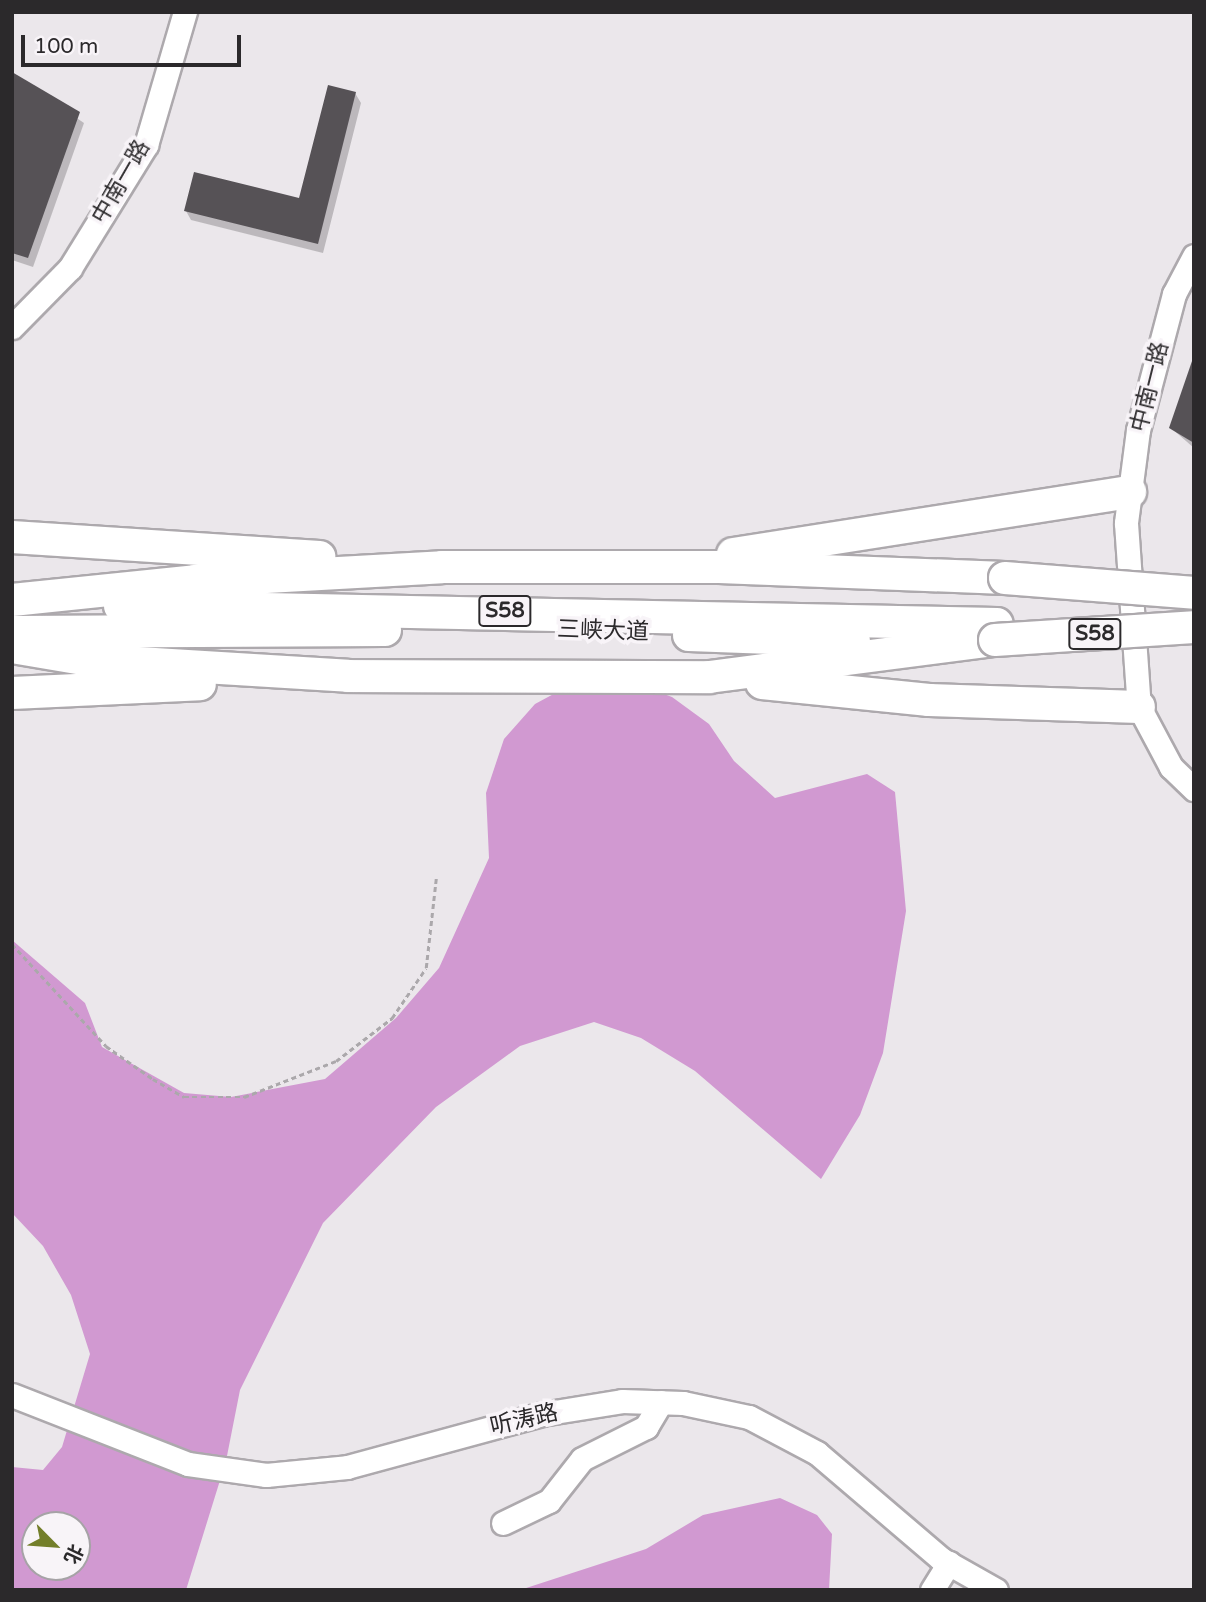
<!DOCTYPE html>
<meta charset="utf-8">
<style>
body{margin:0}
#map{position:relative;width:1206px;height:1602px;overflow:hidden;background:#ebe7eb;font-family:"Varela Round","Noto Sans SC",sans-serif}
div>[style]{position:absolute}
[style*='--x']{left:calc(var(--x)*1px);top:calc(var(--y)*1px);width:calc(var(--w)*1px);rotate:calc(var(--a)*1deg)}
.forest>*{inset:0;background:#d199d1}
.shadow>*{inset:0;background:#0003}
.building>*{inset:0;background:#565256}
.path>*{height:2.5px;margin-top:-1.25px;transform-origin:0;background:repeating-linear-gradient(90deg,#aba8ab 0 5px,transparent 0 8.5px)}
.roads{filter:drop-shadow(2px 0 #ada9ad) drop-shadow(-2px 0 #ada9ad) drop-shadow(0 2px #ada9ad) drop-shadow(0 -2px #ada9ad)}
.minor>*{height:23px;margin:-11.5px;padding:0 11.5px;transform-origin:11.5px;border-radius:11.5px;background:#fff}
.highway>*{height:32px;margin:-16px;padding:0 16px;transform-origin:16px;border-radius:16px;background:#fff}
.bridges{filter:drop-shadow(2px 0 #ada9ad) drop-shadow(-2px 0 #ada9ad) drop-shadow(0 2px #ada9ad) drop-shadow(0 -2px #ada9ad)}
.highway-bridge>*{height:32px;margin:-16px;padding:0 16px;transform-origin:16px;border-radius:16px;background:#fff}
span{translate:-50% -50%;white-space:nowrap;text-align:center;line-height:1.15;-webkit-text-stroke:7px #f8f4f8;paint-order:stroke}
.shield-label span{padding:2px 5px;background:#f8f4f8;border:2px solid;border-radius:5px;-webkit-text-stroke-width:0}
.shield-label{font-size:21px;color:#2b292b;font-weight:700}
.street-label{font-size:23px;color:#2b292b}
.frame{position:absolute;inset:0;border:14px solid #2b292b;pointer-events:none}
.north{position:absolute;left:21px;top:1511px;width:70px;height:70px;box-sizing:border-box;background:#f8f4f8;border:2px solid #a6a3a6;border-radius:50%;rotate:115deg;font-size:19px;font-weight:700;line-height:28px;text-align:center;color:#2b292b}
.north::after{content:'';display:block;margin:auto;width:24px;height:32px;background:#737e2a;clip-path:polygon(50% 0,100% 100%,50% 72%,0 100%)}
.scale{position:absolute;left:21px;top:35px;width:220px;height:32px;box-sizing:border-box;border:4px solid #2b292b;border-top:0;padding-left:9px;font-size:21px;line-height:24px;white-space:nowrap;color:#2b292b;-webkit-text-stroke:5px #f8f4f8;paint-order:stroke}
</style>
<div id="map">
<div class="forest">
<div style="clip-path:polygon(evenodd,621px 678px,672px 697px,709px 724px,734px 761px,775px 798px,867px 774px,895px 792px,906px 911px,883px 1053px,860px 1115px,821px 1179px,695px 1071px,641px 1038px,594px 1022px,520px 1046px,436px 1107px,323px 1223px,240px 1390px,226px 1461px,186px 1590px,12px 1590px,12px 1467px,43px 1470px,62px 1447px,90px 1354px,71px 1295px,43px 1246px,12px 1213px,12px 940px,85px 1003px,102px 1047px,184px 1093px,231px 1097px,325px 1079px,396px 1018px,439px 968px,489px 858px,486px 793px,504px 739px,535px 704px,574px 683px,621px 678px,35px 1525px,77px 1525px,77px 1567px,35px 1567px,35px 1525px)"></div>
<div style="clip-path:polygon(780px 1498px,817px 1515px,832px 1534px,829px 1590px,520px 1590px,646px 1549px,703px 1515px)"></div>
</div>
<div class="shadow">
<div style="clip-path:polygon(12px 74px,84px 123px,33px 267px,12px 260px)"></div>
<div style="clip-path:polygon(355px 93px,361px 103px,323px 253px,191px 220px,186px 211px,301px 201px)"></div>
<div style="clip-path:polygon(1194px 360px,1194px 448px,1171px 428px)"></div>
</div>
<div class="building">
<div style="clip-path:polygon(12px 72px,80px 112px,28px 258px,12px 253px)"></div>
<div style="clip-path:polygon(328px 85px,356px 92px,318px 244px,184px 211px,194px 172px,299px 198px)"></div>
<div style="clip-path:polygon(1192px 361px,1194px 361px,1194px 443px,1169px 428px)"></div>
</div>
<div class="path">
<div style="--x:12;--y:944;--w:139;--a:47.3"></div>
<div style="--x:106;--y:1046;--w:57;--a:35.1"></div>
<div style="--x:153;--y:1079;--w:36;--a:30"></div>
<div style="--x:184;--y:1097;--w:60;--a:0"></div>
<div style="--x:244;--y:1097;--w:99;--a:-21.4"></div>
<div style="--x:336;--y:1061;--w:71;--a:-37.5"></div>
<div style="--x:392;--y:1018;--w:60;--a:-55.8"></div>
<div style="--x:426;--y:968;--w:90;--a:-83.6"></div>
</div>
<div class="roads">
<div class="minor">
<div style="--x:1194;--y:256;--w:43;--a:117.8"></div>
<div style="--x:1174;--y:294;--w:141;--a:104.8"></div>
<div style="--x:1138;--y:430;--w:94;--a:97.4"></div>
<div style="--x:1126;--y:523;--w:184;--a:86"></div>
<div style="--x:1139;--y:707;--w:68;--a:61.9"></div>
<div style="--x:1171;--y:767;--w:32;--a:44"></div>
<div style="--x:12;--y:327;--w:83;--a:-45.5"></div>
<div style="--x:70;--y:268;--w:145;--a:-58.3"></div>
<div style="--x:146;--y:145;--w:139;--a:-73.7"></div>
<div style="--x:12;--y:1395;--w:189;--a:21.4"></div>
<div style="--x:188;--y:1464;--w:79;--a:8"></div>
<div style="--x:266;--y:1475;--w:81;--a:-5.6"></div>
<div style="--x:347;--y:1467;--w:202;--a:-15.2"></div>
<div style="--x:542;--y:1414;--w:81;--a:-9.2"></div>
<div style="--x:622;--y:1401;--w:61;--a:1.9"></div>
<div style="--x:683;--y:1403;--w:67;--a:12"></div>
<div style="--x:749;--y:1417;--w:77;--a:27.9"></div>
<div style="--x:817;--y:1453;--w:163;--a:40.5"></div>
<div style="--x:941;--y:1559;--w:63;--a:29.4"></div>
<div style="--x:503;--y:1523;--w:51;--a:-25.6"></div>
<div style="--x:549;--y:1501;--w:53;--a:-51.8"></div>
<div style="--x:582;--y:1459;--w:72;--a:-26.6"></div>
<div style="--x:646;--y:1427;--w:29;--a:-59"></div>
<div style="--x:932;--y:1590;--w:32;--a:-58"></div>
</div>
<div class="highway">
<div style="--x:12;--y:537;--w:308;--a:3.7"></div>
<div style="--x:733;--y:554;--w:402;--a:-8.9"></div>
<div style="--x:12;--y:600;--w:184;--a:-5.9"></div>
<div style="--x:195;--y:581;--w:247;--a:-3.2"></div>
<div style="--x:442;--y:567;--w:277;--a:0"></div>
<div style="--x:719;--y:567;--w:286;--a:2.2"></div>
<div style="--x:120;--y:606;--w:877;--a:1.18"></div>
<div style="--x:12;--y:632;--w:373;--a:-0.3"></div>
<div style="--x:689;--y:635;--w:165;--a:2.1"></div>
<div style="--x:12;--y:647;--w:78;--a:9.6"></div>
<div style="--x:89;--y:660;--w:259;--a:3.5"></div>
<div style="--x:348;--y:676;--w:361;--a:0.2"></div>
<div style="--x:709;--y:677;--w:288;--a:-7.4"></div>
<div style="--x:762;--y:683;--w:168;--a:5.8"></div>
<div style="--x:929;--y:700;--w:210;--a:1.9"></div>
<div style="--x:12;--y:693;--w:188;--a:-2.7"></div>
</div>
</div>
<div class="bridges">
<div class="highway-bridge">
<div style="--x:1005;--y:578;--w:190;--a:4.5"></div>
<div style="--x:995;--y:640;--w:199;--a:-3.7"></div>
</div>
</div>
<div class="shield-label">
<span style="left:505px;top:611px">S58</span>
<span style="left:1095px;top:634px">S58</span>
</div>
<div class="street-label">
<span style="left:121px;top:182px;rotate:-60deg">中南一路</span>
<span style="left:1150px;top:387px;rotate:-76deg">中南一路</span>
<span style="left:603px;top:631px;rotate:2deg">三峡大道</span>
<span style="left:524px;top:1420px;rotate:-13deg">听涛路</span>
</div>
<div class="frame"></div>
<div class="north">北</div>
<div class="scale">100 m</div>
</div>
